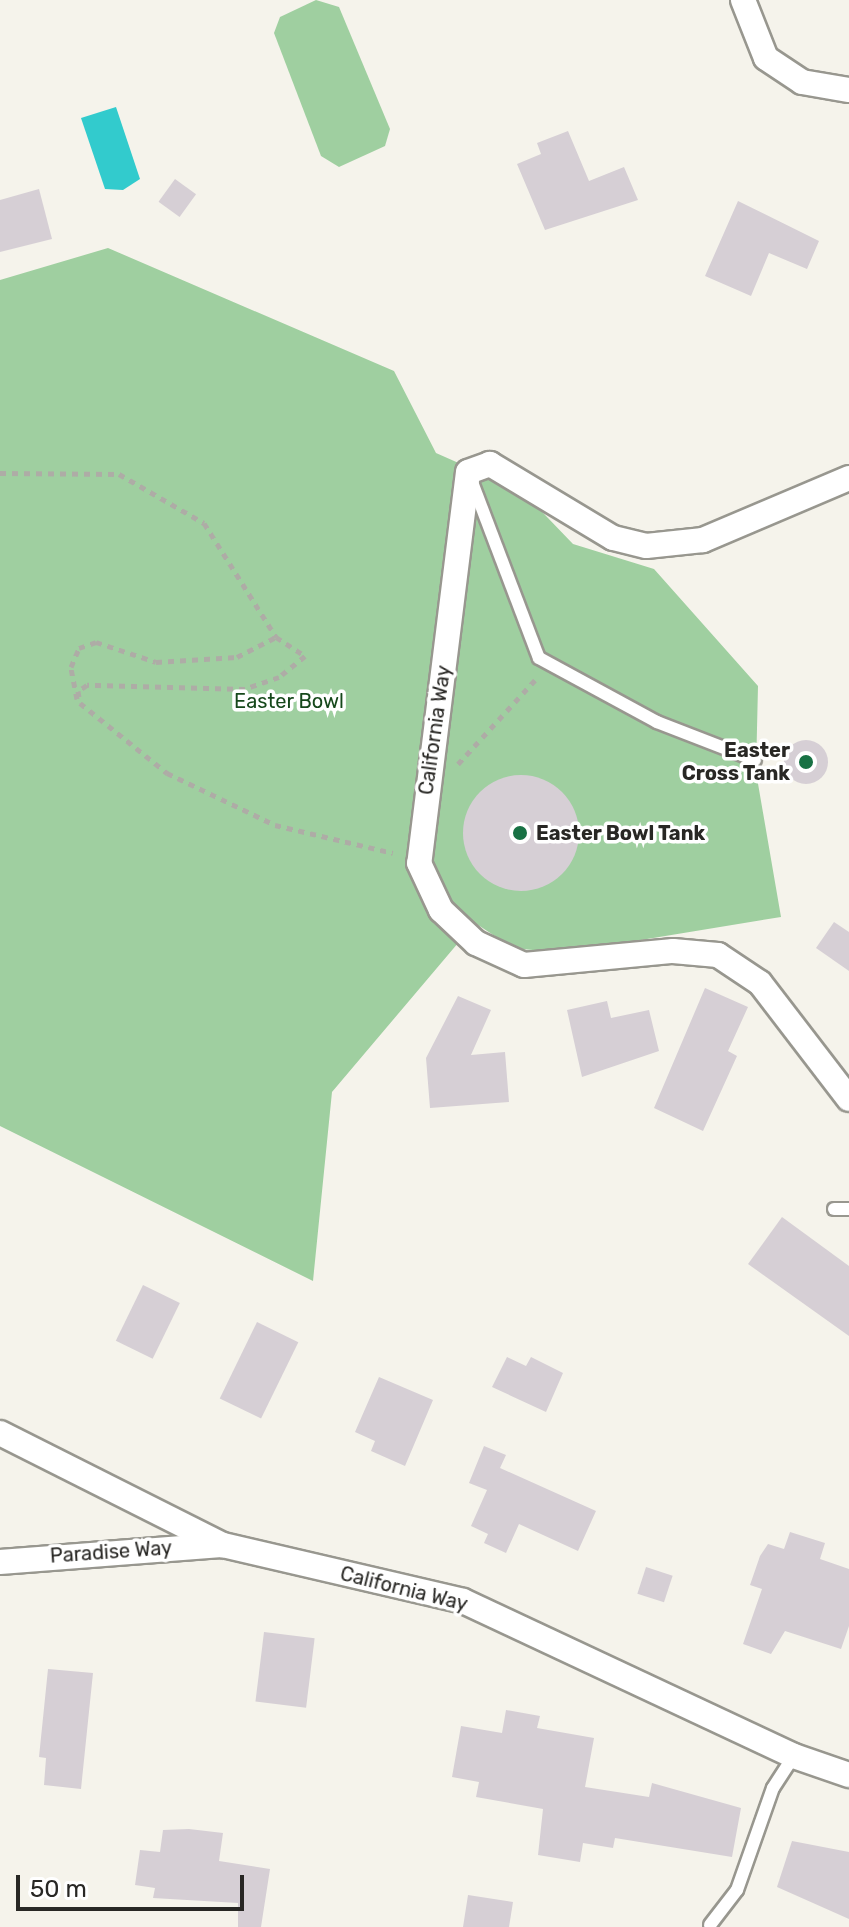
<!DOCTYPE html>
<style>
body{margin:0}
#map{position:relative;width:849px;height:1927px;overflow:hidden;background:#f5f3eb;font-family:Rubik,sans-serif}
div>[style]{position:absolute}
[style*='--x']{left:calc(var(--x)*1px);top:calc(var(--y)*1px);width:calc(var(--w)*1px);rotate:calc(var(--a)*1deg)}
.green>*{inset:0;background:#9fcfa0}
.water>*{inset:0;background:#32cbcd}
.building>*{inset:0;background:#d6cfd5;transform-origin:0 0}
.round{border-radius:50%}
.path>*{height:5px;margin-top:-2.5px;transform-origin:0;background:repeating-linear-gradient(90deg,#aeaca6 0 6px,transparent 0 12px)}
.roads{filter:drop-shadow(2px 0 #98978f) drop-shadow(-2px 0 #98978f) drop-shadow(0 2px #98978f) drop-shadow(0 -2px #98978f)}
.lane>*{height:12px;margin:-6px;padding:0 6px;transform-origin:6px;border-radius:6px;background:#fff}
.street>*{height:24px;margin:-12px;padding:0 12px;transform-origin:12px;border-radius:12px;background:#fff}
.dots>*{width:22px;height:22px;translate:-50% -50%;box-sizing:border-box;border:4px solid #fff;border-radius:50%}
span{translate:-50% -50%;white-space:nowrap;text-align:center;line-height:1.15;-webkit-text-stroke:7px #fff;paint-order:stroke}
.park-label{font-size:20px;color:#16481b}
.street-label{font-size:20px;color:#282724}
.poi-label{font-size:20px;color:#282724;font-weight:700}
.right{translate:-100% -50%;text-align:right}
.left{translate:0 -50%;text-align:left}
.scale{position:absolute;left:16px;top:1875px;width:228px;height:36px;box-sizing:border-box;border:4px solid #282724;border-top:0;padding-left:10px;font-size:24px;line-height:28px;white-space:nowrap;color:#282724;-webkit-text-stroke:6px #fff;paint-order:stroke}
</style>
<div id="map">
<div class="green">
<div style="clip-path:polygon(316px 0,339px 7px,390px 129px,385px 146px,339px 167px,321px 156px,274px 33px,280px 17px)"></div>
<div style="clip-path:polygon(108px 248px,394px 371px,436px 453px,522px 491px,573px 544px,654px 569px,758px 686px,756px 772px,781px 917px,562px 953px,513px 948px,475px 923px,332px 1092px,313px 1281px,0 1126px,0 280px)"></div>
</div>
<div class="water">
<div style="clip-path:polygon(116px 107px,140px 179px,123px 190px,105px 189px,81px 118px)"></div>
</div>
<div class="building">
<div style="clip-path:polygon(568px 131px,589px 181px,624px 167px,638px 200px,545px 230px,517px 164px,541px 154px,537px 143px)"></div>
<div style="left:175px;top:179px;width:26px;height:28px;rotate:36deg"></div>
<div style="clip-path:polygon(39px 189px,52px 239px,0 252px,0 200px)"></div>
<div style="clip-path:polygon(738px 201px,819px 241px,807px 269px,769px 253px,751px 296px,705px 276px)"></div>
<div class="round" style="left:784px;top:740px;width:44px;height:44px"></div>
<div class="round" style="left:463px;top:775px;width:116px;height:116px"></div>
<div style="clip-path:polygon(834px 922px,849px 932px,849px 971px,816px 948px)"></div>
<div style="clip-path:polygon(705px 988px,748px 1007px,728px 1051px,737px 1056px,703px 1131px,654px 1108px)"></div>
<div style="clip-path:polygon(458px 996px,491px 1010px,471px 1055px,505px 1052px,509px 1102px,430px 1108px,426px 1058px)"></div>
<div style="clip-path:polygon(607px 1001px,611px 1018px,649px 1010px,659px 1051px,582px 1077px,567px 1010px)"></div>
<div style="clip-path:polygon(782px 1217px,849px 1266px,849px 1336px,748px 1264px)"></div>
<div style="left:143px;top:1285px;width:41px;height:62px;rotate:26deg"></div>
<div style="left:257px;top:1322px;width:46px;height:85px;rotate:26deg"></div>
<div style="clip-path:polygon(507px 1357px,526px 1366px,531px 1357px,563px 1373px,546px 1412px,492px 1387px)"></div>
<div style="clip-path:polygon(379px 1377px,433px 1400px,405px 1466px,371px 1451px,375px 1441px,355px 1432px)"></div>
<div style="clip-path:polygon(484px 1446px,506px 1455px,500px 1468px,596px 1511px,578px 1551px,519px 1524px,506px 1553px,484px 1543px,488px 1534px,471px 1526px,487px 1490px,469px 1483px)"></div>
<div style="clip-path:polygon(790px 1532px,825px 1543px,820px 1559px,849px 1569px,849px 1626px,841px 1649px,785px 1631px,771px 1654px,743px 1644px,762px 1589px,750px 1585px,760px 1556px,768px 1544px,784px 1549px)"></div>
<div style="left:646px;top:1567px;width:28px;height:28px;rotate:18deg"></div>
<div style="left:264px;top:1632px;width:51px;height:70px;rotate:7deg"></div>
<div style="clip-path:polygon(48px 1669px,93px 1673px,81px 1789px,44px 1785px,46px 1758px,39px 1757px)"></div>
<div style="clip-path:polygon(506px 1710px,540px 1716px,537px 1728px,594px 1738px,585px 1787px,649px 1797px,652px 1783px,741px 1808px,732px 1857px,615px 1838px,613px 1848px,583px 1843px,580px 1862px,538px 1855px,543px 1809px,476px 1797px,479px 1782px,452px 1777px,461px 1726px,502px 1733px)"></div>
<div style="clip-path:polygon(189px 1829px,223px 1833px,219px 1861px,270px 1869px,261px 1927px,238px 1927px,238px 1903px,153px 1898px,155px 1888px,135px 1885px,140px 1850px,160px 1852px,163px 1830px)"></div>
<div style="clip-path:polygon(792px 1841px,849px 1852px,849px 1919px,777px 1887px)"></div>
<div style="clip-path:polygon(468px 1895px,513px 1902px,509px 1927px,463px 1927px)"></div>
</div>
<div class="path">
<div style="--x:0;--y:473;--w:119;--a:0.5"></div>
<div style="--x:119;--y:474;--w:98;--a:30"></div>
<div style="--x:204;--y:523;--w:135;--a:57.7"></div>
<div style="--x:276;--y:637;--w:35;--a:33"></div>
<div style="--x:305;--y:656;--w:33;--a:141"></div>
<div style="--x:279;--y:677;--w:36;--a:161"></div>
<div style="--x:245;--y:689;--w:158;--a:-178.5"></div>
<div style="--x:87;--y:685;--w:11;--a:146"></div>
<div style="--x:78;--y:691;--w:12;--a:81"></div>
<div style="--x:80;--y:703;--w:112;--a:38.8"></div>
<div style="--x:167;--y:773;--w:120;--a:25.7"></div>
<div style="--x:275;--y:825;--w:121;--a:13.3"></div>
<div style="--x:77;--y:699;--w:33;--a:-101"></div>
<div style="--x:71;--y:667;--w:21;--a:-67"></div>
<div style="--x:79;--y:648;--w:18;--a:-19"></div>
<div style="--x:96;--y:642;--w:63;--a:18.4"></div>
<div style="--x:156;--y:662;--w:81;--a:-3.5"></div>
<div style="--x:237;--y:657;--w:44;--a:-27.1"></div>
<div style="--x:458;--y:764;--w:114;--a:-47.5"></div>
</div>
<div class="roads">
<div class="lane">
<div style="--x:472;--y:482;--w:188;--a:69.2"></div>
<div style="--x:539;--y:658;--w:134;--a:28.5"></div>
<div style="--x:657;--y:722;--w:105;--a:21.2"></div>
<div style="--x:834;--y:1209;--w:15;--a:0"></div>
<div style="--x:710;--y:1925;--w:44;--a:-52.4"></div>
<div style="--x:737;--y:1890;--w:108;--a:-70.6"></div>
<div style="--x:773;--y:1788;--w:38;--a:-57"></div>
</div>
<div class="street">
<div style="--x:743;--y:0;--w:62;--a:68.4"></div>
<div style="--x:766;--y:58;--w:43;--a:33.7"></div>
<div style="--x:802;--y:82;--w:48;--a:9.7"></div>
<div style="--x:849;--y:478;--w:159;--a:157"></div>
<div style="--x:703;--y:540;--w:57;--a:174"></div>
<div style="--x:646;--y:546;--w:34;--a:-166"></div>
<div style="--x:613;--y:538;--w:144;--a:-149"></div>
<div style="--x:490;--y:464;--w:23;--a:160"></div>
<div style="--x:468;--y:472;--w:394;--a:97.1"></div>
<div style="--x:419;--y:863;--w:52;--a:64.9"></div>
<div style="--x:441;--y:910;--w:48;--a:43.3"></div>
<div style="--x:476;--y:943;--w:53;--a:24.6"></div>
<div style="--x:524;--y:965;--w:150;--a:-5.4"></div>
<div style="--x:673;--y:951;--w:45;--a:5.1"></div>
<div style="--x:718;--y:955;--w:50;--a:33.7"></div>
<div style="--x:760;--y:983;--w:146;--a:52.5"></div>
<div style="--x:0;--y:1433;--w:250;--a:26.7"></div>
<div style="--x:223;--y:1545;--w:246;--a:13.1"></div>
<div style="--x:463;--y:1601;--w:365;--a:25.1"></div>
<div style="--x:794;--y:1756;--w:58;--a:19.1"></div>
<div style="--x:0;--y:1562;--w:222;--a:-4.4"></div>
</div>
</div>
<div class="dots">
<div style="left:806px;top:762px;background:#187144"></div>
<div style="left:520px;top:833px;background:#187144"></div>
</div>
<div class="park-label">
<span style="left:289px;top:701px">Easter Bowl</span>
</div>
<div class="street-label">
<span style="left:435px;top:730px;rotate:-82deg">California Way</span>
<span style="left:111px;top:1552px;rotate:-4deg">Paradise Way</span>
<span style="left:404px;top:1589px;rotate:14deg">California Way</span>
</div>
<div class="poi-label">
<span class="right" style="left:790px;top:762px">Easter<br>Cross Tank</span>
<span class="left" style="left:536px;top:833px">Easter Bowl Tank</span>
</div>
<div class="scale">50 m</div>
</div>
